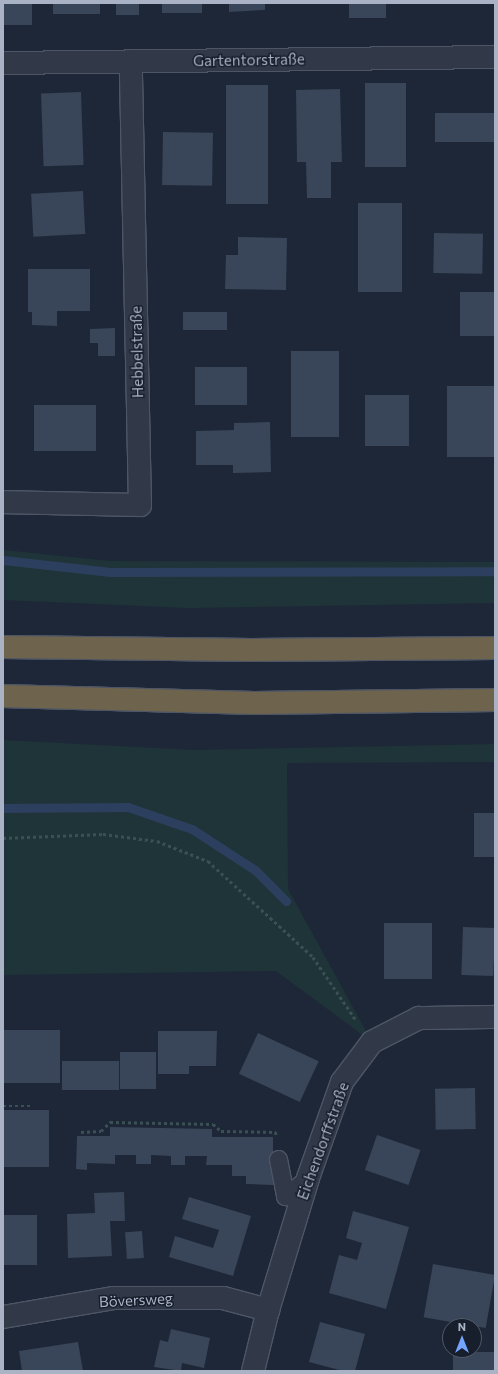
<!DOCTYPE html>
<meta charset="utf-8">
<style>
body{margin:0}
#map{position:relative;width:498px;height:1374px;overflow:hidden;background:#1d2737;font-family:Commissioner,sans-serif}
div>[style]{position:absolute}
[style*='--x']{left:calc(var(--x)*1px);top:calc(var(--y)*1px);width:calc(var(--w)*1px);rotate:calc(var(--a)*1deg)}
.green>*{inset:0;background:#1f3438}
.stream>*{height:9px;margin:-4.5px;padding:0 4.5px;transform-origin:4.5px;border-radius:4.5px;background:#2d3f5e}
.building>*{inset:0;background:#394558;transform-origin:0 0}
.path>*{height:2.5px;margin-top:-1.25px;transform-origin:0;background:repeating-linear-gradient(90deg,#3a5053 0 3px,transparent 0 6px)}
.roads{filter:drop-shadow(1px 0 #4e5666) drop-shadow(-1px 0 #4e5666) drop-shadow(0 1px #4e5666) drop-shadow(0 -1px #4e5666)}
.lane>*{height:17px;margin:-8.5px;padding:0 8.5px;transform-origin:8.5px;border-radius:8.5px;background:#313948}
.street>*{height:22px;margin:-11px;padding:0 11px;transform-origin:11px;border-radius:11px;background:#313948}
.highway>*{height:22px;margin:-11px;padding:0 11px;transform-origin:11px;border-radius:11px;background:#6e634d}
span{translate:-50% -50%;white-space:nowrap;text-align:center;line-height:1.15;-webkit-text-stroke:3px #171e2c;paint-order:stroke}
.street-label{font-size:15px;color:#aab3c5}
.frame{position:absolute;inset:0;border:4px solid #aab3c5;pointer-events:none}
.north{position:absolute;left:442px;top:1318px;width:40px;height:40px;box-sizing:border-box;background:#171e2c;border:1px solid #525a69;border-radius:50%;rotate:0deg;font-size:11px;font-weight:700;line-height:16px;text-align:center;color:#aab3c5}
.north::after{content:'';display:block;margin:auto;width:14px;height:18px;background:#75a4ff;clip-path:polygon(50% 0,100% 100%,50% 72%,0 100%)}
</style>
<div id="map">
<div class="green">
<div style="clip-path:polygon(3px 550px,110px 561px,495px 562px,495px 603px,189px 608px,3px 600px)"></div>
<div style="clip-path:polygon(3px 740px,194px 750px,495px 744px,495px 762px,287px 763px,288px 889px,372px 1042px,276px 971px,3px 975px)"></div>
</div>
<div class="stream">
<div style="--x:3;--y:560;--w:108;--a:6.4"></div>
<div style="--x:110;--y:572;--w:385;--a:-0.1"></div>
<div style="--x:3;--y:808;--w:125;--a:-0.5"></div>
<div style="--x:128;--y:807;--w:68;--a:19"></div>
<div style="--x:192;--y:829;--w:75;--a:33.1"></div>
<div style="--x:255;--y:870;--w:44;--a:45"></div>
</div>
<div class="building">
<div style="left:3px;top:3px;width:29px;height:22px"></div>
<div style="left:53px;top:3px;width:47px;height:11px"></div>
<div style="left:116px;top:3px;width:23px;height:12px"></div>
<div style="left:162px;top:3px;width:40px;height:10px"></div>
<div style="clip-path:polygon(229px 3px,265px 3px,265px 10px,229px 12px)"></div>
<div style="left:349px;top:3px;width:37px;height:15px"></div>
<div style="left:365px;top:83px;width:41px;height:84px"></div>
<div style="left:226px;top:85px;width:42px;height:119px"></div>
<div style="clip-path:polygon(340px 89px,342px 162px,331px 162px,331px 198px,307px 198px,306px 162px,297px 162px,296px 90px)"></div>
<div style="left:81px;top:92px;width:73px;height:40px;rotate:88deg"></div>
<div style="left:495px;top:113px;width:29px;height:60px;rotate:90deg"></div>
<div style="left:163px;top:132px;width:50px;height:53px;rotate:1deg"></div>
<div style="left:83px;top:191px;width:43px;height:52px;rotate:87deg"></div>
<div style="left:358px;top:203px;width:44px;height:89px"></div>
<div style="left:434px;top:233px;width:49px;height:40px;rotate:1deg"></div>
<div style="clip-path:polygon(238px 237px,287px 238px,286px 290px,225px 289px,226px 255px,238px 255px)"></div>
<div style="clip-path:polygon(28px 269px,90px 269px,90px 311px,57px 311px,57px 326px,32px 325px,32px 312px,28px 312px)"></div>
<div style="left:495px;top:292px;width:44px;height:35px;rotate:90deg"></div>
<div style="left:183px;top:312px;width:44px;height:18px"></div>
<div style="clip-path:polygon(115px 328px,115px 356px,98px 356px,98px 343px,90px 343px,90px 329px)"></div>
<div style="left:291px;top:351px;width:48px;height:86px"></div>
<div style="left:195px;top:367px;width:52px;height:38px"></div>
<div style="left:447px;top:386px;width:48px;height:71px"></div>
<div style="left:365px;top:395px;width:44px;height:51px"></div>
<div style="left:34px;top:405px;width:62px;height:46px"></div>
<div style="clip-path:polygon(270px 422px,271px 472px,233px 473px,233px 465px,196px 465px,196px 431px,234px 430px,234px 423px)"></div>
<div style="left:474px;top:813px;width:21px;height:44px"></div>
<div style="left:384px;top:923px;width:48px;height:56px"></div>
<div style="left:463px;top:927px;width:32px;height:48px;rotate:2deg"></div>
<div style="left:3px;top:1030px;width:57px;height:53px"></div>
<div style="clip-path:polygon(158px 1031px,217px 1031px,216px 1066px,189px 1066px,189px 1074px,158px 1074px)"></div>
<div style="left:258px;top:1033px;width:67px;height:45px;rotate:25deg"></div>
<div style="left:120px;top:1052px;width:36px;height:37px"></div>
<div style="left:62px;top:1061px;width:57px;height:29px"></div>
<div style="left:475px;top:1088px;width:41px;height:40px;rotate:89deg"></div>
<div style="left:3px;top:1110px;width:46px;height:57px"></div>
<div style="clip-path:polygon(110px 1127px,212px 1129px,212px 1137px,273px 1137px,273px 1185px,246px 1184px,246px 1176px,232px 1176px,232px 1165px,206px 1165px,207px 1156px,185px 1156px,185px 1165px,171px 1165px,171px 1156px,151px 1155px,151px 1164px,136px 1164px,136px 1155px,115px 1155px,115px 1164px,87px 1163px,87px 1170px,76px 1169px,77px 1136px,110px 1136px)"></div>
<div style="left:377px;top:1135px;width:46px;height:37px;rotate:19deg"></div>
<div style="clip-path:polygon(124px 1192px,125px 1221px,110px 1221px,112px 1256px,68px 1258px,67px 1214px,95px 1213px,94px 1193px)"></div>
<div style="clip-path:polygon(189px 1197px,251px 1216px,233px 1276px,169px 1257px,175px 1236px,213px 1248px,219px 1230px,182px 1219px)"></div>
<div style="clip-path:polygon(353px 1211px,409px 1227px,386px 1309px,329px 1293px,339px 1255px,357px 1260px,362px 1243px,346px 1238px)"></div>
<div style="left:3px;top:1215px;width:34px;height:50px"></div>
<div style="left:142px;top:1231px;width:27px;height:17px;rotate:86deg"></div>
<div style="left:433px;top:1264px;width:63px;height:54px;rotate:10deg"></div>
<div style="clip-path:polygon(320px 1322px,365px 1334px,355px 1371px,343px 1371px,309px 1362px)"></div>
<div style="clip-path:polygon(171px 1329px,210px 1338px,204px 1368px,182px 1363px,181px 1371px,154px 1367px,160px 1340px,168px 1342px)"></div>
<div style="clip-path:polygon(78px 1342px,83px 1371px,22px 1371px,19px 1351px)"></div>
<div style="left:495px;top:1352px;width:19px;height:42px;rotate:90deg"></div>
</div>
<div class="path">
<div style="--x:3;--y:838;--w:100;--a:-2.3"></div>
<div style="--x:103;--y:834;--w:54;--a:7.4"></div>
<div style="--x:157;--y:841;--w:55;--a:21.4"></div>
<div style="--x:208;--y:861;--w:142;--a:42.4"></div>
<div style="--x:313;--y:957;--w:76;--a:55.7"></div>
<div style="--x:3;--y:1106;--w:30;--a:0"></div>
<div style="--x:81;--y:1132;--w:20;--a:-3"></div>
<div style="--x:101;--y:1131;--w:13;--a:-45"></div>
<div style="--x:110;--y:1122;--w:103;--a:1.1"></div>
<div style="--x:213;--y:1124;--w:11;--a:41"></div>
<div style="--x:221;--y:1131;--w:55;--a:1"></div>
<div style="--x:276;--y:1132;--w:3;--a:90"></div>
</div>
<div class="roads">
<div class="lane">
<div style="--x:278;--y:1159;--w:38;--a:79"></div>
<div style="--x:285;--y:1196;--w:29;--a:-38"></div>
</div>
<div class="street">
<div style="--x:3;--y:63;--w:492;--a:-0.7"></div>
<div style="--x:3;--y:502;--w:137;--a:1.3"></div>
<div style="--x:140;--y:505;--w:443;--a:-91.2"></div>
<div style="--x:3;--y:1317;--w:113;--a:-9.7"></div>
<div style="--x:114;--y:1298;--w:109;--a:0"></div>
<div style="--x:223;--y:1298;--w:47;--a:14.9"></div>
<div style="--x:253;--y:1371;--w:63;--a:-76.2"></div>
<div style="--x:268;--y:1310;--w:138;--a:-73.1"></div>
<div style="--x:308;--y:1178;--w:102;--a:-70.5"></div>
<div style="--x:342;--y:1082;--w:50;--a:-53.1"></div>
<div style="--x:372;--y:1042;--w:53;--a:-27.1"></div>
<div style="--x:419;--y:1018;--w:76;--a:-0.8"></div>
</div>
<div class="highway">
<div style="--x:3;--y:647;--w:249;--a:0.7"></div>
<div style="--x:252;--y:650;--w:243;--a:-0.5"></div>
<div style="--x:3;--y:696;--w:251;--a:1.6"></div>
<div style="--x:254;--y:703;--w:241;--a:-0.7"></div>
</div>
</div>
<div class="street-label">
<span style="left:249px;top:60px;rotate:-1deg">Gartentorstraße</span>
<span style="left:137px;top:352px;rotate:-91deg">Hebbelstraße</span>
<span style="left:323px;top:1141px;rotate:-70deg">Eichendorffstraße</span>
<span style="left:136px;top:1300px;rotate:-3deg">Böversweg</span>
</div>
<div class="frame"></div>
<div class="north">N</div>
</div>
